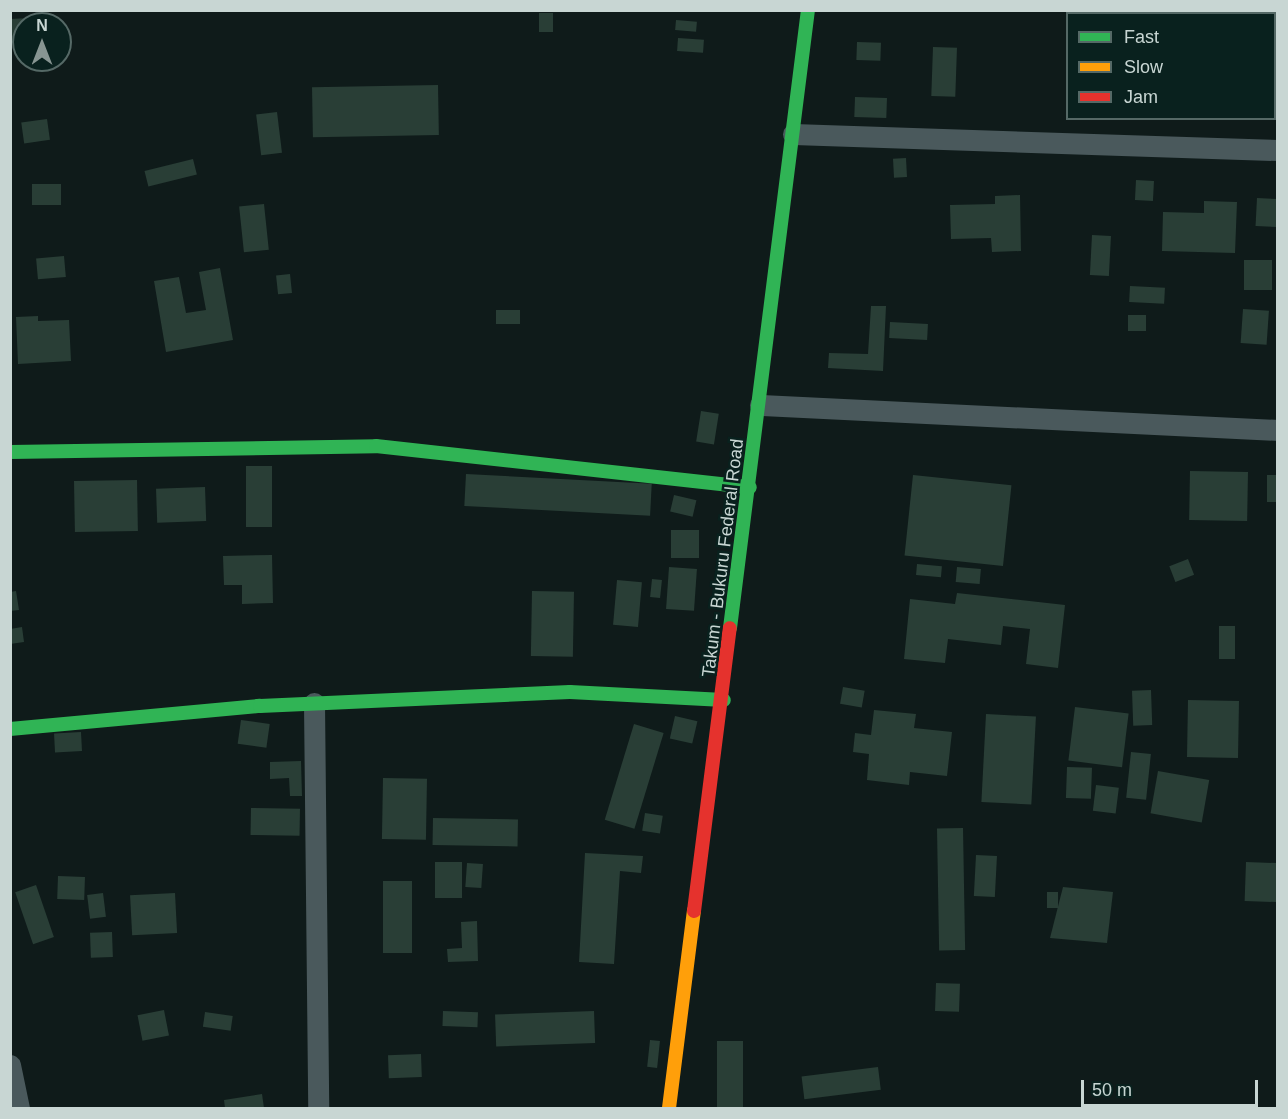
<!DOCTYPE html>
<style>
body{margin:0}
#map{position:relative;width:1288px;height:1119px;overflow:hidden;background:#0f1b1a;font-family:Arial,sans-serif}
div>[style]{position:absolute}
[style*='--x']{left:calc(var(--x)*1px);top:calc(var(--y)*1px);width:calc(var(--w)*1px);rotate:calc(var(--a)*1deg)}
.building>*{inset:0;background:#293e36;transform-origin:0 0}
.street>*{height:21px;margin:-10.5px;padding:0 10.5px;transform-origin:10.5px;border-radius:10.5px;background:#4a595c}
.fast>*{height:14px;margin:-7px;padding:0 7px;transform-origin:7px;border-radius:7px;background:#30b455}
.slow>*{height:14px;margin:-7px;padding:0 7px;transform-origin:7px;border-radius:7px;background:#ff9f0a}
.jam>*{height:14px;margin:-7px;padding:0 7px;transform-origin:7px;border-radius:7px;background:#e5322d}
span{translate:-50% -50%;white-space:nowrap;text-align:center;line-height:1.15;-webkit-text-stroke:5px #09211e;paint-order:stroke}
.street-label{font-size:18px;color:#c8d6d3}
.frame{position:absolute;inset:0;border:12px solid #c8d6d3;pointer-events:none}
.legend{position:absolute;left:1066px;top:12px;width:210px;height:108px;box-sizing:border-box;background:#09211e;border:2px solid #556966;margin:0;padding:8px 10px;list-style:none;font-size:18px;color:#c8d6d3}
.legend li{display:flex;align-items:center;gap:12px;height:30px}
.legend b{width:30px;border:2px solid #556966}
.north{position:absolute;left:12px;top:12px;width:60px;height:60px;box-sizing:border-box;background:#09211e;border:2px solid #556966;border-radius:50%;rotate:0deg;font-size:16px;font-weight:700;line-height:24px;text-align:center;color:#c8d6d3}
.north::after{content:'';display:block;margin:auto;width:21px;height:27px;background:#879592;clip-path:polygon(50% 0,100% 100%,50% 72%,0 100%)}
.scale{position:absolute;left:1081px;top:1080px;width:177px;height:27px;box-sizing:border-box;border:3px solid #c8d6d3;border-top:0;padding-left:8px;font-size:18px;line-height:21px;white-space:nowrap;color:#c8d6d3;-webkit-text-stroke:4px #09211e;paint-order:stroke}
</style>
<div id="map">
<div class="building">
<div style="left:1221px;top:10px;width:30px;height:4px"></div>
<div style="left:539px;top:13px;width:14px;height:19px"></div>
<div style="clip-path:polygon(29px 18px,24px 42px,10px 43px,10px 19px)"></div>
<div style="left:676px;top:20px;width:21px;height:10px;rotate:5deg"></div>
<div style="left:678px;top:38px;width:26px;height:13px;rotate:4deg"></div>
<div style="left:857px;top:42px;width:24px;height:18px;rotate:2deg"></div>
<div style="left:933px;top:47px;width:24px;height:49px;rotate:2deg"></div>
<div style="left:438px;top:85px;width:50px;height:126px;rotate:89deg"></div>
<div style="left:855px;top:97px;width:32px;height:20px;rotate:2deg"></div>
<div style="left:277px;top:112px;width:41px;height:21px;rotate:83deg"></div>
<div style="left:47px;top:119px;width:21px;height:26px;rotate:82deg"></div>
<div style="left:906px;top:158px;width:19px;height:13px;rotate:87deg"></div>
<div style="left:193px;top:159px;width:16px;height:50px;rotate:76deg"></div>
<div style="left:1136px;top:180px;width:18px;height:20px;rotate:3deg"></div>
<div style="left:32px;top:184px;width:29px;height:21px"></div>
<div style="clip-path:polygon(1020px 195px,1021px 251px,992px 252px,991px 238px,951px 239px,950px 205px,995px 204px,995px 196px)"></div>
<div style="left:1257px;top:198px;width:21px;height:28px;rotate:3deg"></div>
<div style="clip-path:polygon(1204px 201px,1237px 202px,1235px 253px,1162px 251px,1163px 212px,1204px 213px)"></div>
<div style="left:264px;top:204px;width:46px;height:25px;rotate:84deg"></div>
<div style="left:1092px;top:235px;width:19px;height:40px;rotate:3deg"></div>
<div style="left:64px;top:256px;width:21px;height:28px;rotate:85deg"></div>
<div style="left:1244px;top:260px;width:28px;height:30px"></div>
<div style="clip-path:polygon(220px 268px,233px 340px,166px 352px,154px 281px,179px 277px,186px 313px,206px 310px,199px 272px)"></div>
<div style="left:290px;top:274px;width:19px;height:14px;rotate:84deg"></div>
<div style="left:1130px;top:286px;width:35px;height:16px;rotate:3deg"></div>
<div style="clip-path:polygon(871px 306px,886px 306px,883px 371px,828px 368px,829px 353px,868px 354px)"></div>
<div style="left:1243px;top:309px;width:26px;height:34px;rotate:4deg"></div>
<div style="left:520px;top:310px;width:14px;height:24px;rotate:90deg"></div>
<div style="left:1128px;top:315px;width:18px;height:16px"></div>
<div style="clip-path:polygon(38px 316px,38px 321px,69px 320px,71px 361px,18px 364px,16px 317px)"></div>
<div style="left:890px;top:322px;width:38px;height:16px;rotate:3deg"></div>
<div style="left:701px;top:411px;width:18px;height:31px;rotate:9deg"></div>
<div style="left:246px;top:466px;width:26px;height:61px"></div>
<div style="left:1190px;top:471px;width:58px;height:49px;rotate:1deg"></div>
<div style="left:466px;top:474px;width:186px;height:32px;rotate:3deg"></div>
<div style="left:913px;top:475px;width:99px;height:81px;rotate:6deg"></div>
<div style="left:1267px;top:475px;width:11px;height:27px"></div>
<div style="left:137px;top:480px;width:51px;height:63px;rotate:89deg"></div>
<div style="left:205px;top:487px;width:34px;height:49px;rotate:88deg"></div>
<div style="left:674px;top:495px;width:23px;height:17px;rotate:13deg"></div>
<div style="left:671px;top:530px;width:28px;height:28px"></div>
<div style="clip-path:polygon(272px 555px,273px 603px,242px 604px,242px 585px,224px 585px,223px 556px)"></div>
<div style="left:1188px;top:559px;width:17px;height:20px;rotate:69deg"></div>
<div style="left:917px;top:564px;width:25px;height:11px;rotate:5deg"></div>
<div style="left:669px;top:567px;width:28px;height:42px;rotate:4deg"></div>
<div style="left:957px;top:567px;width:24px;height:15px;rotate:5deg"></div>
<div style="left:652px;top:579px;width:10px;height:18px;rotate:6deg"></div>
<div style="left:617px;top:580px;width:25px;height:45px;rotate:5deg"></div>
<div style="clip-path:polygon(16px 591px,19px 610px,10px 611px,10px 592px)"></div>
<div style="left:532px;top:591px;width:42px;height:65px;rotate:1deg"></div>
<div style="clip-path:polygon(957px 593px,1065px 605px,1058px 668px,1026px 664px,1030px 629px,1003px 626px,1001px 645px,948px 639px,945px 663px,904px 659px,910px 599px,955px 604px)"></div>
<div style="left:1219px;top:626px;width:16px;height:33px"></div>
<div style="clip-path:polygon(22px 627px,24px 642px,10px 644px,10px 629px)"></div>
<div style="left:843px;top:687px;width:22px;height:17px;rotate:10deg"></div>
<div style="left:1151px;top:690px;width:35px;height:19px;rotate:88deg"></div>
<div style="left:1188px;top:700px;width:51px;height:57px;rotate:1deg"></div>
<div style="left:1075px;top:707px;width:54px;height:54px;rotate:7deg"></div>
<div style="clip-path:polygon(874px 710px,916px 714px,914px 728px,952px 732px,947px 776px,910px 772px,909px 785px,867px 780px,869px 754px,853px 752px,855px 733px,871px 735px)"></div>
<div style="left:986px;top:714px;width:50px;height:88px;rotate:3deg"></div>
<div style="left:675px;top:716px;width:23px;height:23px;rotate:13deg"></div>
<div style="left:241px;top:720px;width:29px;height:24px;rotate:8deg"></div>
<div style="left:634px;top:724px;width:31px;height:100px;rotate:17deg"></div>
<div style="left:81px;top:732px;width:19px;height:27px;rotate:87deg"></div>
<div style="left:1131px;top:752px;width:20px;height:46px;rotate:6deg"></div>
<div style="clip-path:polygon(301px 761px,302px 796px,290px 796px,289px 778px,270px 779px,270px 762px)"></div>
<div style="left:1067px;top:767px;width:25px;height:31px;rotate:2deg"></div>
<div style="left:1158px;top:771px;width:52px;height:43px;rotate:10deg"></div>
<div style="left:383px;top:778px;width:44px;height:61px;rotate:1deg"></div>
<div style="left:1096px;top:785px;width:23px;height:26px;rotate:7deg"></div>
<div style="left:251px;top:808px;width:49px;height:27px;rotate:1deg"></div>
<div style="left:645px;top:813px;width:18px;height:18px;rotate:9deg"></div>
<div style="left:433px;top:818px;width:85px;height:27px;rotate:1deg"></div>
<div style="left:963px;top:828px;width:122px;height:26px;rotate:89deg"></div>
<div style="clip-path:polygon(585px 853px,643px 856px,641px 873px,620px 871px,614px 964px,579px 962px)"></div>
<div style="left:976px;top:855px;width:21px;height:41px;rotate:3deg"></div>
<div style="left:435px;top:862px;width:27px;height:36px"></div>
<div style="left:1246px;top:862px;width:32px;height:39px;rotate:2deg"></div>
<div style="left:467px;top:863px;width:16px;height:24px;rotate:4deg"></div>
<div style="left:58px;top:876px;width:27px;height:23px;rotate:2deg"></div>
<div style="left:383px;top:881px;width:29px;height:72px"></div>
<div style="left:36px;top:885px;width:55px;height:22px;rotate:71deg"></div>
<div style="clip-path:polygon(1063px 887px,1113px 892px,1107px 943px,1050px 938px)"></div>
<div style="left:1047px;top:892px;width:11px;height:16px"></div>
<div style="left:103px;top:893px;width:24px;height:16px;rotate:83deg"></div>
<div style="left:175px;top:893px;width:40px;height:45px;rotate:87deg"></div>
<div style="clip-path:polygon(477px 921px,478px 961px,448px 962px,447px 949px,462px 948px,461px 922px)"></div>
<div style="left:112px;top:932px;width:25px;height:22px;rotate:88deg"></div>
<div style="left:936px;top:983px;width:24px;height:28px;rotate:2deg"></div>
<div style="left:164px;top:1010px;width:26px;height:27px;rotate:79deg"></div>
<div style="left:443px;top:1011px;width:35px;height:15px;rotate:2deg"></div>
<div style="left:594px;top:1011px;width:32px;height:99px;rotate:88deg"></div>
<div style="left:205px;top:1012px;width:28px;height:15px;rotate:8deg"></div>
<div style="left:650px;top:1040px;width:10px;height:27px;rotate:6deg"></div>
<div style="left:717px;top:1041px;width:26px;height:67px"></div>
<div style="left:421px;top:1054px;width:23px;height:33px;rotate:88deg"></div>
<div style="left:878px;top:1067px;width:23px;height:77px;rotate:83deg"></div>
<div style="clip-path:polygon(262px 1094px,264px 1108px,225px 1108px,224px 1100px)"></div>
</div>
<div class="street">
<div style="--x:793;--y:134;--w:485;--a:1.9"></div>
<div style="--x:760;--y:405;--w:519;--a:2.76"></div>
<div style="--x:314;--y:703;--w:405;--a:89.4"></div>
<div style="--x:10;--y:1065;--w:44;--a:78.2"></div>
</div>
<div class="fast">
<div style="--x:10;--y:452;--w:366;--a:-0.9"></div>
<div style="--x:376;--y:446;--w:376;--a:6.3"></div>
<div style="--x:730;--y:628;--w:623;--a:-82.81"></div>
<div style="--x:10;--y:729;--w:251;--a:-5.3"></div>
<div style="--x:260;--y:706;--w:310;--a:-2.6"></div>
<div style="--x:570;--y:692;--w:154;--a:3"></div>
</div>
<div class="slow">
<div style="--x:669;--y:1108;--w:199;--a:-82.8"></div>
</div>
<div class="jam">
<div style="--x:694;--y:911;--w:285;--a:-82.8"></div>
</div>
<div class="street-label">
<span style="left:723px;top:558px;rotate:-83deg">Takum - Bukuru Federal Road</span>
</div>
<div class="frame"></div>
<ul class="legend">
<li><b style="height:8px;background:#30b455"></b>Fast</li>
<li><b style="height:8px;background:#ff9f0a"></b>Slow</li>
<li><b style="height:8px;background:#e5322d"></b>Jam</li>
</ul>
<div class="north">N</div>
<div class="scale">50 m</div>
</div>
